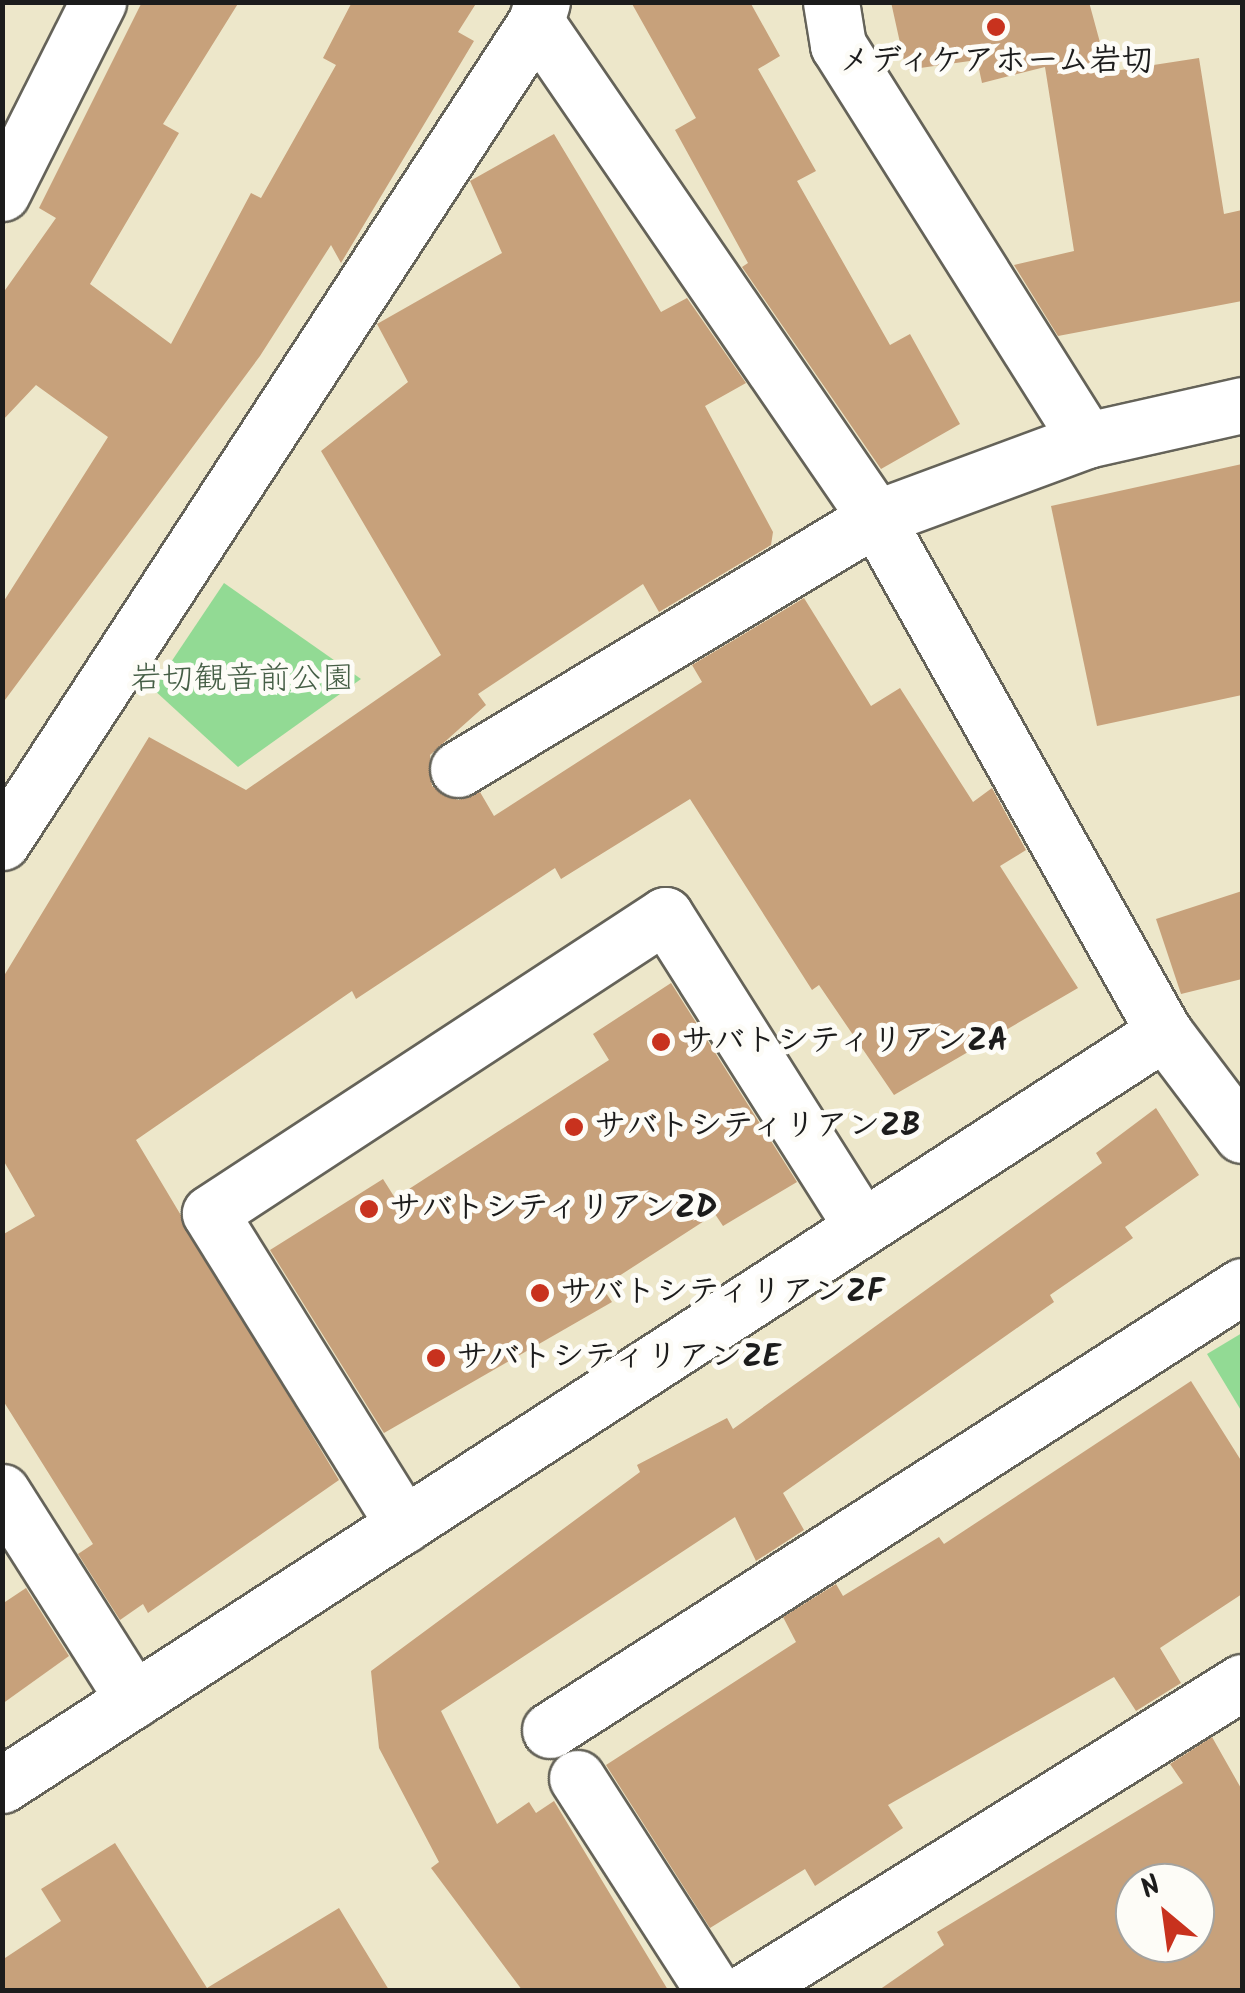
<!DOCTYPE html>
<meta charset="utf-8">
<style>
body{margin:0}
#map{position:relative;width:1245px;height:1993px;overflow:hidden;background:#ede7ca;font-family:Kalam,"Klee One",sans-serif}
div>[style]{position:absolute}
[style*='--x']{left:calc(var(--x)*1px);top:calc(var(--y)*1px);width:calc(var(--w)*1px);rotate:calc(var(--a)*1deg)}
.green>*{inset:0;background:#92da94}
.building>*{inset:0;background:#c7a17b}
.roads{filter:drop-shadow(2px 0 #656359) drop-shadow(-2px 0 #656359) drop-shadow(0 2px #656359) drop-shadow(0 -2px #656359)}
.street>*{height:55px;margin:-27.5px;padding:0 27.5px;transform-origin:27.5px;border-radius:27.5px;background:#fff}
.dots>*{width:28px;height:28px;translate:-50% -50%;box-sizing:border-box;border:5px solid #fdfcf7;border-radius:50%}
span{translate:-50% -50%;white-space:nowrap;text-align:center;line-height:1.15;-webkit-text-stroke:10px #fdfcf7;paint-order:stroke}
.poi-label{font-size:32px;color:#1c1c1c;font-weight:700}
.left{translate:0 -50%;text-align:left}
.park-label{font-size:32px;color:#455e46}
.frame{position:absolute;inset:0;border:5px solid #1c1c1c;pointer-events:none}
.north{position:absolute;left:1115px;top:1863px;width:100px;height:100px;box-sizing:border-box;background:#fdfcf7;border:2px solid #a3a29f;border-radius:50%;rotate:331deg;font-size:28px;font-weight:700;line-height:40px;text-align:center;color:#1c1c1c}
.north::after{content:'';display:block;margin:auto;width:35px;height:45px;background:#c8321e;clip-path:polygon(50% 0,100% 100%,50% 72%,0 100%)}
</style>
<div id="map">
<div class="green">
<div style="clip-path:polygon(224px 583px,361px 679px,238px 767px,153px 689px)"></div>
<div style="clip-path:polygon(1242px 1333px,1242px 1412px,1207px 1354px)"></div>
</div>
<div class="building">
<div style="clip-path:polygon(142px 2px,239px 2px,163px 124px,179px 133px,90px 284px,171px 344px,251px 193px,261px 198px,336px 65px,323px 58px,352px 2px,477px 2px,458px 32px,474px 41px,341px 263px,331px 245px,260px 356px,2px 704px,2px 604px,108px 437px,36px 385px,2px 421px,3px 293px,56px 218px,39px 208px)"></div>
<div style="clip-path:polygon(631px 2px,750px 2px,780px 56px,758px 69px,816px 171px,797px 181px,890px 345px,910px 334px,960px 424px,881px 469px,742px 267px,748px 263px,675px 130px,696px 118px)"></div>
<div style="clip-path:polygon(891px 2px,1089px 2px,1108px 72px,1199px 58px,1224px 214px,1242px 210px,1242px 301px,1058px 336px,1014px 265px,1074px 251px,1045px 67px,982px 83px,977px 60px,906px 70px)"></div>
<div style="clip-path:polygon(554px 134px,661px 312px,687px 298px,746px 383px,705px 406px,773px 532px,771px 545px,659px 612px,643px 584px,478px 694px,486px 705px,430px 755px,432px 786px,458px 800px,480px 792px,494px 816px,702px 682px,692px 665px,804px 598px,871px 706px,900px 688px,973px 802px,992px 788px,1026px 850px,1000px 866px,1078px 988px,894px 1095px,819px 985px,812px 990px,690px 799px,561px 879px,555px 868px,356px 999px,352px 991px,136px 1140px,339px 1480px,148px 1613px,143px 1604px,120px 1620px,78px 1554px,93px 1544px,2px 1399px,2px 1235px,35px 1216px,2px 1158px,2px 979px,149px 737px,246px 790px,441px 655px,321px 451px,408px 382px,377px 324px,502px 253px,470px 181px)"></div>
<div style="clip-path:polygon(1242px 464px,1242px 695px,1097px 726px,1051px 506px)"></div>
<div style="clip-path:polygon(1242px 891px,1242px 979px,1181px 994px,1156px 919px)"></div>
<div style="clip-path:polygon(671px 983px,797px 1182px,723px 1226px,715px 1214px,602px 1287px,612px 1302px,384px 1433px,270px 1250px,383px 1179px,395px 1198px,609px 1060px,593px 1034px)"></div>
<div style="clip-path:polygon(1156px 1108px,1199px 1175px,1125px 1227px,1133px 1238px,1050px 1295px,1054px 1302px,783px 1493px,804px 1530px,756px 1561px,735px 1517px,441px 1711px,497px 1824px,529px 1802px,536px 1813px,554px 1801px,668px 1990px,522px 1990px,431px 1868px,439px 1862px,379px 1748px,371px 1671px,640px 1472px,637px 1465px,727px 1418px,733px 1429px,1102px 1163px,1096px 1153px)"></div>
<div style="clip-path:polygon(1191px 1381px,1242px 1462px,1242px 1594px,1160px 1648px,1181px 1683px,1136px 1711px,1114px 1677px,888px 1805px,903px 1828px,815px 1886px,805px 1869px,710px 1928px,606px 1765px,796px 1642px,783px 1617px,836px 1584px,843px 1596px,939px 1537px,944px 1544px)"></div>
<div style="clip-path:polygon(26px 1588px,69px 1656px,2px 1704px,2px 1604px)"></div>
<div style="clip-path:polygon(evenodd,1212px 1737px,1242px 1790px,1242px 1990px,879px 1990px,944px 1945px,937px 1932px,1183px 1783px,1170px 1764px,1212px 1737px,1135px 1883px,1195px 1883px,1195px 1943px,1135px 1943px,1135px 1883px)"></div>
<div style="clip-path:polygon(115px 1843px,207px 1988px,339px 1908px,389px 1990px,2px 1990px,2px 1960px,61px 1921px,41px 1889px)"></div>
</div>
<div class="roads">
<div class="street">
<div style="--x:542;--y:2;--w:21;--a:107"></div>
<div style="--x:536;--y:22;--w:601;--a:55.57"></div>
<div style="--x:876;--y:518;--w:589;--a:60.74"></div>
<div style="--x:1164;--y:1032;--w:129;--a:52.9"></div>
<div style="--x:831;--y:2;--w:44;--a:80.8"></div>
<div style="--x:838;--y:45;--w:467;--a:57.8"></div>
<div style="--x:2;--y:193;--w:214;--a:-63.3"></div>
<div style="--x:458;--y:769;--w:488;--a:-31"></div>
<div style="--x:876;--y:518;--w:225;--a:-20.3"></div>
<div style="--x:1087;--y:440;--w:159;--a:-12.7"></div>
<div style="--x:2;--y:842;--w:979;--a:-56.93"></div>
<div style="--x:2;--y:1492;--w:246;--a:57.6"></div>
<div style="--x:404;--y:1525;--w:367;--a:-121.9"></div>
<div style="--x:210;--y:1213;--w:544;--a:-33.22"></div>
<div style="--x:665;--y:915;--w:369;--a:57.7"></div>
<div style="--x:550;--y:1730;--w:822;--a:-32.68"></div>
<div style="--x:577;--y:1778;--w:252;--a:57.3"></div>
<div style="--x:2;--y:1785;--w:1385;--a:-32.94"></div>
<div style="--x:748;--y:1990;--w:582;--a:-31.94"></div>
</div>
</div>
<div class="dots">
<div style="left:996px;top:27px;background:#c8321e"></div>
<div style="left:661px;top:1042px;background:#c8321e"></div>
<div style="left:574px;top:1127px;background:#c8321e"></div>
<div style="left:369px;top:1209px;background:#c8321e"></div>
<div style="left:540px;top:1293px;background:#c8321e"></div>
<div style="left:436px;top:1358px;background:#c8321e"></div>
</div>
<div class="poi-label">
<span style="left:996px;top:62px">メディケアホーム岩切</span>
<span class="left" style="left:681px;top:1042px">サバトシティリアンZA</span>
<span class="left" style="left:594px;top:1127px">サバトシティリアンZB</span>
<span class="left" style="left:389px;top:1209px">サバトシティリアンZD</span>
<span class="left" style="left:560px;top:1293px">サバトシティリアンZF</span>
<span class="left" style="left:456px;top:1358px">サバトシティリアンZE</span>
</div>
<div class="park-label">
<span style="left:242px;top:680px">岩切観音前公園</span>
</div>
<div class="frame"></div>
<div class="north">N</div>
</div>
